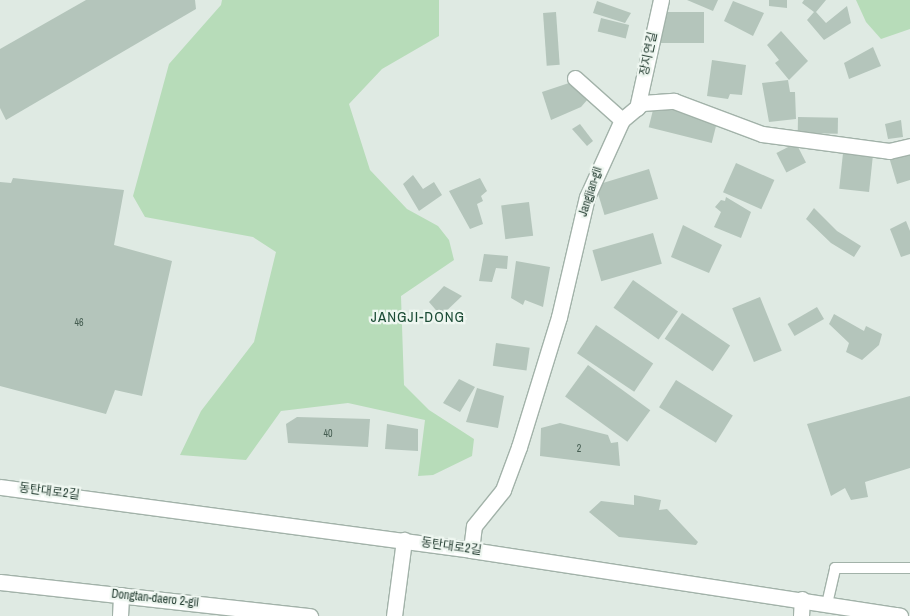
<!DOCTYPE html>
<meta charset="utf-8">
<style>
body{margin:0}
#map{position:relative;width:910px;height:616px;overflow:hidden;background:#dfeae3;font-family:"Archivo Narrow","Noto Sans KR",sans-serif}
div>[style]{position:absolute}
[style*='--x']{left:calc(var(--x)*1px);top:calc(var(--y)*1px);width:calc(var(--w)*1px);rotate:calc(var(--a)*1deg)}
.green>*{inset:0;background:#b7dcb9}
.building>*{inset:0;background:#b4c5bb;transform-origin:0 0}
.roads{filter:drop-shadow(1px 0 #a2b2a9) drop-shadow(-1px 0 #a2b2a9) drop-shadow(0 1px #a2b2a9) drop-shadow(0 -1px #a2b2a9)}
.lane>*{height:10px;margin:-5px;padding:0 5px;transform-origin:5px;border-radius:5px;background:#fff}
.street>*{height:15px;margin:-7.5px;padding:0 7.5px;transform-origin:7.5px;border-radius:7.5px;background:#fff}
span{translate:-50% -50%;white-space:nowrap;text-align:center;line-height:1.15;-webkit-text-stroke:4.5px #eff7f1;paint-order:stroke}
.number-label{font-size:10px;color:#455d51}
.number-label span{-webkit-text-stroke-width:0}
.street-label{font-size:12px;color:#203a2e}
.quarter-label{font-size:15px;color:#1c4c36;letter-spacing:1px}
</style>
<div id="map">
<div class="green">
<div style="clip-path:polygon(222px 0,439px 0,439px 36px,382px 69px,349px 104px,370px 170px,407px 209px,438px 226px,449px 240px,454px 260px,401px 296px,404px 385px,429px 410px,474px 439px,472px 456px,433px 475px,418px 476px,425px 420px,348px 403px,281px 411px,246px 460px,180px 455px,201px 411px,254px 342px,276px 252px,253px 237px,145px 217px,133px 196px,169px 64px,221px 5px)"></div>
<div style="clip-path:polygon(856px 0,910px 0,910px 29px,881px 39px,866px 22px)"></div>
</div>
<div class="building">
<div style="clip-path:polygon(86px 0,195px 0,196px 9px,6px 120px,0 108px,0 49px)"></div>
<div style="clip-path:polygon(687px 0,718px 0,713px 11px)"></div>
<div style="clip-path:polygon(769px 0,787px 0,787px 8px,769px 6px)"></div>
<div style="clip-path:polygon(804px 0,826px 0,816px 12px,826px 23px,847px 6px,851px 23px,824px 40px,807px 20px,814px 12px,802px 3px)"></div>
<div style="clip-path:polygon(597px 1px,631px 13px,625px 23px,593px 13px)"></div>
<div style="clip-path:polygon(733px 1px,764px 13px,753px 36px,724px 21px)"></div>
<div style="left:556px;top:12px;width:53px;height:13px;rotate:86deg"></div>
<div style="left:660px;top:12px;width:44px;height:31px"></div>
<div style="left:601px;top:18px;width:29px;height:14px;rotate:14deg"></div>
<div style="clip-path:polygon(781px 31px,808px 61px,789px 80px,775px 63px,779px 60px,767px 45px)"></div>
<div style="clip-path:polygon(873px 47px,881px 66px,849px 79px,844px 63px)"></div>
<div style="clip-path:polygon(712px 60px,746px 65px,742px 95px,730px 94px,728px 99px,707px 96px)"></div>
<div style="clip-path:polygon(788px 80px,790px 92px,795px 92px,796px 119px,769px 122px,762px 83px)"></div>
<div style="clip-path:polygon(572px 82px,588px 99px,581px 107px,551px 120px,542px 92px)"></div>
<div style="left:655px;top:102px;width:65px;height:26px;rotate:14deg"></div>
<div style="left:798px;top:117px;width:40px;height:16px;rotate:1deg"></div>
<div style="clip-path:polygon(901px 120px,903px 137px,888px 139px,885px 124px)"></div>
<div style="clip-path:polygon(580px 124px,593px 141px,587px 146px,572px 129px)"></div>
<div style="left:796px;top:143px;width:22px;height:22px;rotate:63deg"></div>
<div style="left:843px;top:153px;width:30px;height:36px;rotate:6deg"></div>
<div style="clip-path:polygon(910px 154px,910px 180px,897px 184px,889px 157px)"></div>
<div style="left:736px;top:163px;width:42px;height:32px;rotate:24deg"></div>
<div style="left:649px;top:169px;width:31px;height:56px;rotate:73deg"></div>
<div style="clip-path:polygon(413px 175px,423px 189px,434px 182px,442px 195px,419px 211px,403px 184px)"></div>
<div style="clip-path:polygon(13px 178px,124px 190px,114px 245px,172px 261px,142px 396px,115px 390px,106px 414px,0 386px,0 182px,11px 183px)"></div>
<div style="clip-path:polygon(480px 178px,487px 191px,481px 196px,483px 201px,477px 204px,483px 224px,470px 229px,449px 191px)"></div>
<div style="clip-path:polygon(726px 197px,751px 212px,741px 238px,714px 227px,721px 212px,715px 207px,721px 200px,725px 201px)"></div>
<div style="left:529px;top:202px;width:34px;height:28px;rotate:83deg"></div>
<div style="clip-path:polygon(814px 208px,837px 231px,861px 246px,854px 257px,831px 243px,806px 219px)"></div>
<div style="clip-path:polygon(906px 221px,910px 231px,910px 254px,901px 257px,890px 229px)"></div>
<div style="clip-path:polygon(683px 225px,722px 245px,709px 273px,671px 257px)"></div>
<div style="left:653px;top:233px;width:32px;height:63px;rotate:74deg"></div>
<div style="clip-path:polygon(484px 254px,508px 256px,507px 269px,496px 268px,492px 282px,479px 281px)"></div>
<div style="clip-path:polygon(516px 261px,550px 267px,543px 307px,525px 300px,523px 305px,511px 298px)"></div>
<div style="left:633px;top:280px;width:55px;height:34px;rotate:35deg"></div>
<div style="clip-path:polygon(444px 286px,462px 296px,441px 316px,429px 302px)"></div>
<div style="left:760px;top:297px;width:58px;height:30px;rotate:68deg"></div>
<div style="left:817px;top:307px;width:14px;height:34px;rotate:60deg"></div>
<div style="left:682px;top:313px;width:58px;height:31px;rotate:34deg"></div>
<div style="clip-path:polygon(834px 314px,864px 331px,866px 326px,882px 334px,879px 345px,862px 360px,846px 352px,849px 343px,829px 324px)"></div>
<div style="left:596px;top:325px;width:69px;height:34px;rotate:34deg"></div>
<div style="left:496px;top:343px;width:34px;height:23px;rotate:8deg"></div>
<div style="left:588px;top:365px;width:77px;height:39px;rotate:36deg"></div>
<div style="clip-path:polygon(459px 379px,475px 387px,460px 412px,443px 403px)"></div>
<div style="left:676px;top:380px;width:67px;height:32px;rotate:32deg"></div>
<div style="clip-path:polygon(477px 388px,504px 396px,498px 428px,466px 422px)"></div>
<div style="clip-path:polygon(910px 396px,910px 468px,865px 482px,868px 497px,851px 500px,845px 488px,831px 496px,807px 424px)"></div>
<div style="clip-path:polygon(297px 417px,370px 419px,368px 447px,288px 443px,286px 424px)"></div>
<div style="clip-path:polygon(560px 423px,608px 435px,611px 443px,618px 442px,620px 466px,540px 456px,541px 428px)"></div>
<div style="clip-path:polygon(387px 424px,418px 429px,418px 451px,385px 449px)"></div>
<div style="clip-path:polygon(634px 495px,661px 500px,659px 510px,667px 509px,698px 542px,696px 545px,619px 537px,589px 512px,601px 501px,634px 505px)"></div>
</div>
<div class="roads">
<div class="lane">
<div style="--x:827;--y:604;--w:37;--a:-77"></div>
<div style="--x:835;--y:568;--w:75;--a:0"></div>
</div>
<div class="street">
<div style="--x:575;--y:78;--w:63;--a:41.8"></div>
<div style="--x:637;--y:108;--w:111;--a:-77.5"></div>
<div style="--x:0;--y:487;--w:475;--a:7.6"></div>
<div style="--x:471;--y:550;--w:434;--a:8.7"></div>
<div style="--x:471;--y:550;--w:24;--a:-83"></div>
<div style="--x:474;--y:526;--w:46;--a:-51.1"></div>
<div style="--x:503;--y:490;--w:46;--a:-69.6"></div>
<div style="--x:519;--y:447;--w:136;--a:-72.9"></div>
<div style="--x:559;--y:317;--w:123;--a:-76.9"></div>
<div style="--x:587;--y:197;--w:85;--a:-65.6"></div>
<div style="--x:622;--y:120;--w:26;--a:-40"></div>
<div style="--x:642;--y:103;--w:32;--a:-4"></div>
<div style="--x:674;--y:101;--w:94;--a:20.6"></div>
<div style="--x:762;--y:134;--w:128;--a:7.6"></div>
<div style="--x:889;--y:151;--w:22;--a:-13"></div>
<div style="--x:0;--y:582;--w:312;--a:6.3"></div>
<div style="--x:120;--y:616;--w:21;--a:-87"></div>
<div style="--x:394;--y:616;--w:77;--a:-82.5"></div>
<div style="--x:801;--y:616;--w:17;--a:-87"></div>
</div>
</div>
<div class="number-label">
<span style="left:79px;top:323px">46</span>
<span style="left:328px;top:434px">40</span>
<span style="left:579px;top:449px">2</span>
</div>
<div class="street-label">
<span style="left:649px;top:54px;rotate:-78deg">장지연길</span>
<span style="left:591px;top:192px;rotate:-72deg">Jangjian-gil</span>
<span style="left:49px;top:492px;rotate:7deg">동탄대로2길</span>
<span style="left:451px;top:547px;rotate:8deg">동탄대로2길</span>
<span style="left:155px;top:599px;rotate:6deg">Dongtan-daero 2-gil</span>
</div>
<div class="quarter-label">
<span style="left:418px;top:317px">JANGJI-DONG</span>
</div>
</div>
